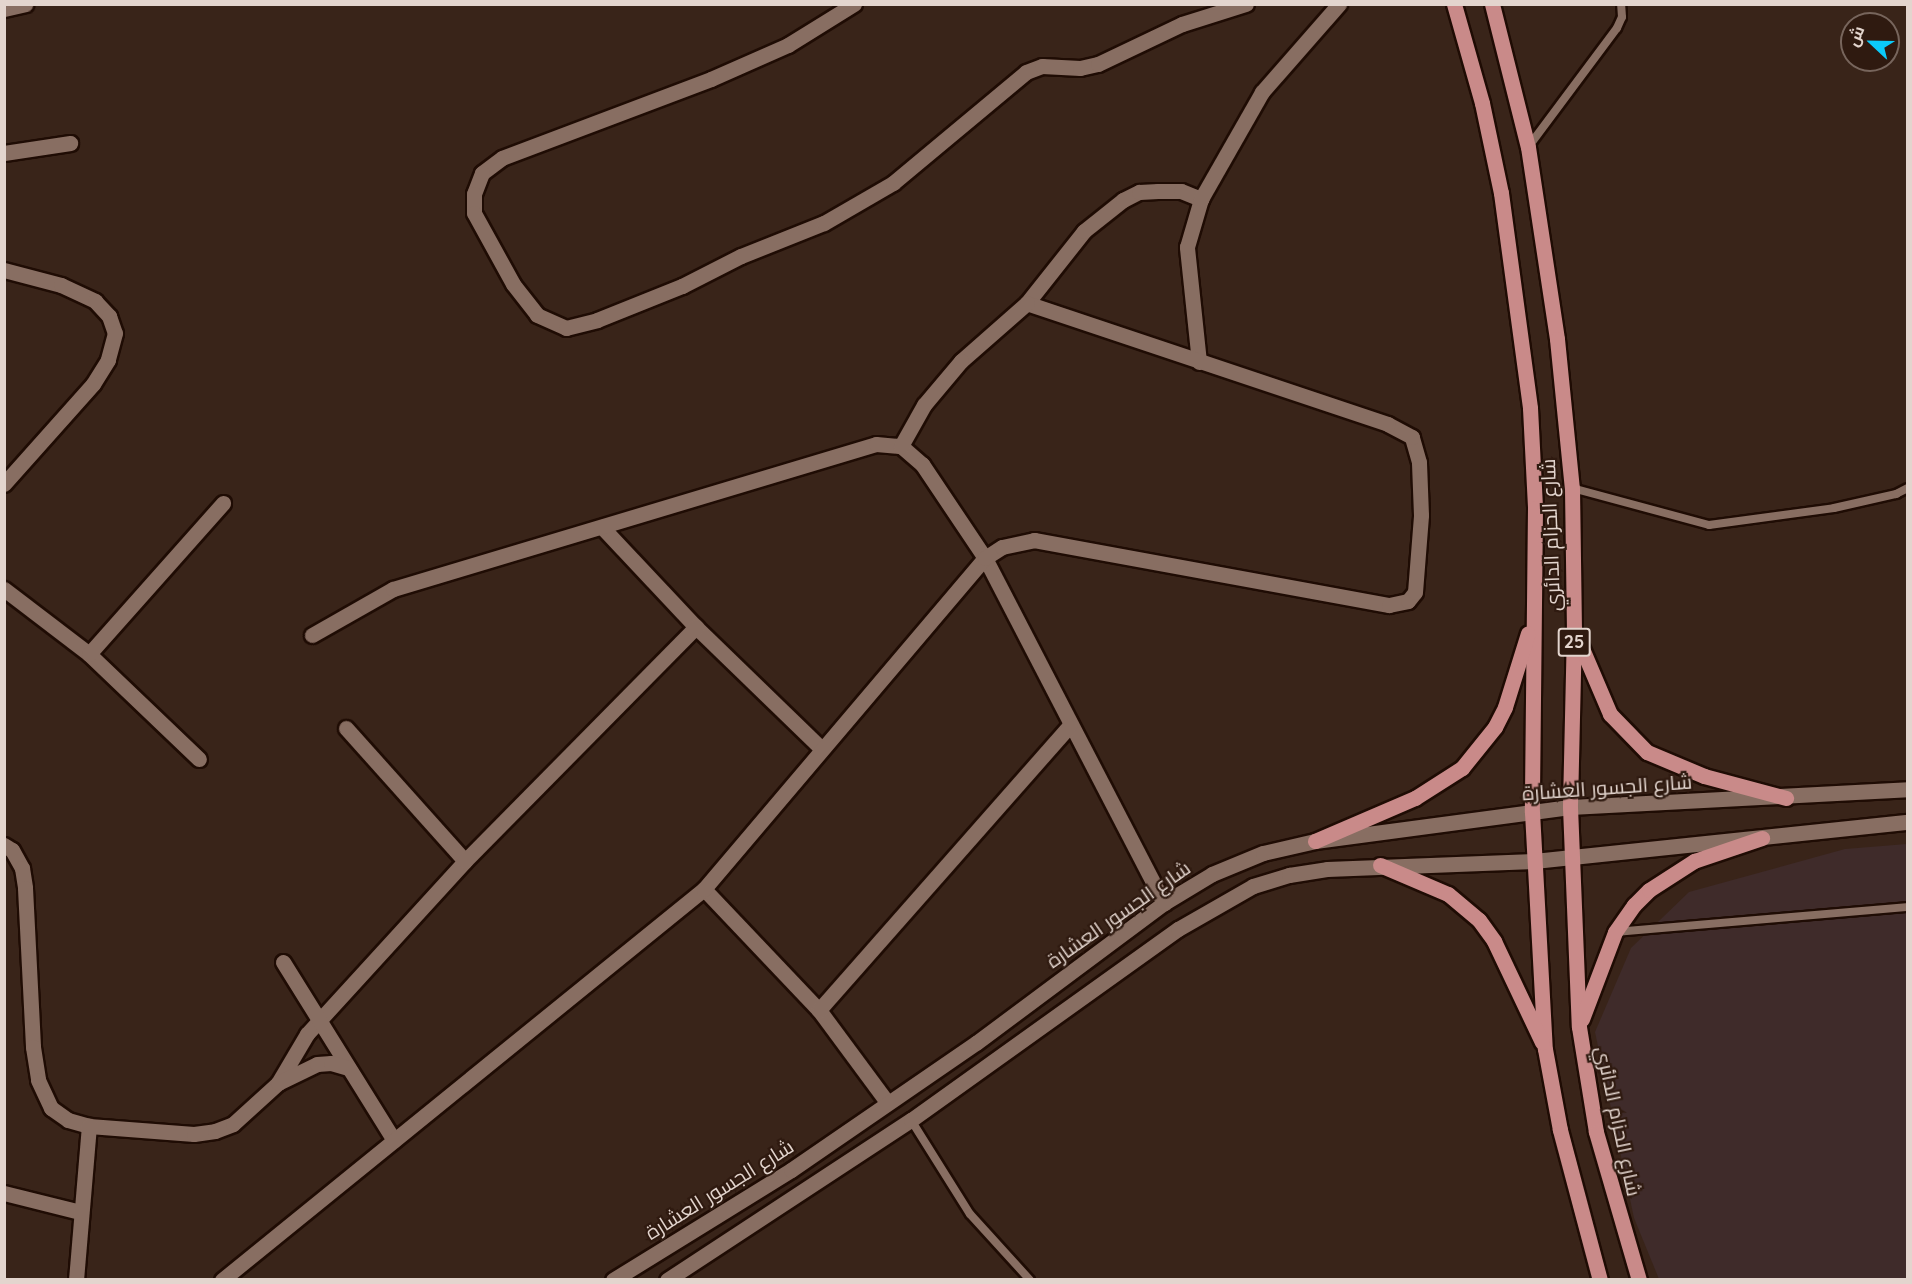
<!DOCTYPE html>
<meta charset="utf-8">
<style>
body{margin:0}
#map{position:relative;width:1912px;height:1284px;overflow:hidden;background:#392419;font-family:Quicksand,Cairo,sans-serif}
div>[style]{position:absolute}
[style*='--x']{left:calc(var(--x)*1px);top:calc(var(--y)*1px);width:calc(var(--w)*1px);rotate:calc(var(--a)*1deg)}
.industrial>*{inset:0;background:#3f2b2a}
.roads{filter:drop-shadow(2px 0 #1f0c04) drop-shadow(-2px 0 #1f0c04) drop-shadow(0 2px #1f0c04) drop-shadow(0 -2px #1f0c04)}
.lane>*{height:8px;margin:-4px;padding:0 4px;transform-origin:4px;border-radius:4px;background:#886e62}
.street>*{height:15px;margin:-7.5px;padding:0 7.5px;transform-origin:7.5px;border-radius:7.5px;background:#886e62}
.secondary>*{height:15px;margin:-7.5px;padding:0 7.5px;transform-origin:7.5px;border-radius:7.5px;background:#886e62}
.primary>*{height:15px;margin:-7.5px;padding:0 7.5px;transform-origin:7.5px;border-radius:7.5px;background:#c98a89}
span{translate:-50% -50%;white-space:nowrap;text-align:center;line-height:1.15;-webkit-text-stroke:4.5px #2f1a10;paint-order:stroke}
.shield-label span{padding:2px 4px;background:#2f1a10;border:2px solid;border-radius:4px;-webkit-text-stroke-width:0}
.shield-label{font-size:18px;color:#e3d5ce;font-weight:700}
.street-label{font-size:20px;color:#e3d5ce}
.frame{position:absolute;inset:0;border:6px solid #e3d5ce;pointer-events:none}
.north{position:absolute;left:1840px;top:12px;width:60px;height:60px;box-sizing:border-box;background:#2f1a10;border:2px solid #77655c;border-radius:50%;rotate:292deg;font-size:16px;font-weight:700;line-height:24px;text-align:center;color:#e3d5ce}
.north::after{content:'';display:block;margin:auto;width:21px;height:27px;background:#0bcafa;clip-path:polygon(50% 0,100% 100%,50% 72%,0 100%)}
</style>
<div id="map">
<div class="industrial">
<div style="clip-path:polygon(1907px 844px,1907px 1279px,1659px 1279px,1634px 1218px,1595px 1032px,1631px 948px,1689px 892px,1845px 849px)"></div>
</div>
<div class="roads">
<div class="lane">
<div style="--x:1529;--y:146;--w:147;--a:-53.3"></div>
<div style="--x:1617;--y:28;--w:12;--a:-66"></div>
<div style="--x:1622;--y:17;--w:13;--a:-94"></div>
<div style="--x:1572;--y:488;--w:142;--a:15.1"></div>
<div style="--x:1709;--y:525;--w:126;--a:-7.7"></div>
<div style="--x:1834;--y:508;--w:64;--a:-12.7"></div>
<div style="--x:1896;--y:494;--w:13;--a:-27"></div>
<div style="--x:1616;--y:932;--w:293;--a:-4.9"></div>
<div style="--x:911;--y:1120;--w:111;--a:57.9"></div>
<div style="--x:970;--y:1214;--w:89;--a:47.7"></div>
</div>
<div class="street">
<div style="--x:854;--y:4;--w:78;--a:148.2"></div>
<div style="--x:788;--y:45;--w:84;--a:156.2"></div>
<div style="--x:711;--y:79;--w:223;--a:159.3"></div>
<div style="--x:502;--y:158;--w:25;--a:143"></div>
<div style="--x:482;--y:173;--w:22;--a:111"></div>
<div style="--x:474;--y:194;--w:19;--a:90"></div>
<div style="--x:474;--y:213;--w:81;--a:61.2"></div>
<div style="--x:513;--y:284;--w:39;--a:52"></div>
<div style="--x:537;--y:315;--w:32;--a:24"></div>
<div style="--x:566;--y:328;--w:32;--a:-14"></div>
<div style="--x:597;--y:320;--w:92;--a:-21.8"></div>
<div style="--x:682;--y:286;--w:66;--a:-27"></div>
<div style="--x:741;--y:256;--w:89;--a:-21.7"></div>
<div style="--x:824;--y:223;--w:80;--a:-30.1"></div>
<div style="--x:893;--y:183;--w:173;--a:-39.8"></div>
<div style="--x:1026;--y:72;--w:17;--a:-21"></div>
<div style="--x:1042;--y:66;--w:38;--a:3"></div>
<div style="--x:1080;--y:68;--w:18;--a:-13"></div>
<div style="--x:1098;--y:64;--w:93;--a:-25.5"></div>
<div style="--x:1182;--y:24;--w:67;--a:-17.4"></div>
<div style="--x:4;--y:9;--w:22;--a:-13"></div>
<div style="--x:4;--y:153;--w:67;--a:-8.6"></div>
<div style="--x:4;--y:270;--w:59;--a:14.7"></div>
<div style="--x:61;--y:285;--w:38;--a:25"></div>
<div style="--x:95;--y:301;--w:21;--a:47"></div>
<div style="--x:109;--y:316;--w:18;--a:71"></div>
<div style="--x:115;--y:333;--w:28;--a:105"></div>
<div style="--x:108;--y:360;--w:28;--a:122"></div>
<div style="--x:93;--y:384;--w:134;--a:131.7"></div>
<div style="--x:1027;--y:303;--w:92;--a:-51.6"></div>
<div style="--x:1084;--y:231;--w:50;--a:-38.5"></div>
<div style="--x:1123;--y:200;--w:18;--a:-27"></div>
<div style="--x:1139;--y:192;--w:19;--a:-3"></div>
<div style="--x:1158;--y:191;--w:23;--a:0"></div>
<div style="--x:1181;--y:191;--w:22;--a:22"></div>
<div style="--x:1199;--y:362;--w:116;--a:-96"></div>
<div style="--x:1187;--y:247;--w:50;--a:-73.7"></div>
<div style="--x:1201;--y:199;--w:123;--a:-60.3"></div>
<div style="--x:1262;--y:92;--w:117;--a:-48.8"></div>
<div style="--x:602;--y:527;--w:137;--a:46.8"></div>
<div style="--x:696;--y:627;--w:174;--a:44.1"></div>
<div style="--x:4;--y:589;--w:107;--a:37.4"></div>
<div style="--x:89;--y:654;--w:152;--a:43.7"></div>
<div style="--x:312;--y:635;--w:93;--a:-29.6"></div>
<div style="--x:393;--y:589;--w:504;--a:-16.71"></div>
<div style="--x:876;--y:444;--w:25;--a:5"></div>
<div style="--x:901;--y:446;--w:28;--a:41"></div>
<div style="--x:922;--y:464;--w:113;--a:56.2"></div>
<div style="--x:985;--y:558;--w:389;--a:62.6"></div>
<div style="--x:89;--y:654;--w:202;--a:-48.4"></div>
<div style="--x:346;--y:728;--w:178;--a:48.2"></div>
<div style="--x:4;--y:845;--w:9;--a:32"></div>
<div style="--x:12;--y:850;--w:21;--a:61"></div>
<div style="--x:22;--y:868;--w:20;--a:81"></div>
<div style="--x:25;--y:888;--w:159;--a:87.1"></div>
<div style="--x:33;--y:1047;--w:33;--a:81"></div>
<div style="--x:38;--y:1080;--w:31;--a:65"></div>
<div style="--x:51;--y:1108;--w:21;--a:35"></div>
<div style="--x:68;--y:1120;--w:22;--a:16"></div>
<div style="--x:89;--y:1126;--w:105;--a:4.4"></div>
<div style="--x:194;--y:1134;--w:21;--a:-8"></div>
<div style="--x:215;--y:1131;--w:19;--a:-21"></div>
<div style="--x:233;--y:1124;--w:61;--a:-42.3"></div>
<div style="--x:278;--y:1083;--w:57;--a:-59.4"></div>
<div style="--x:307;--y:1034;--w:234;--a:-47.6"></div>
<div style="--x:465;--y:861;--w:329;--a:-45.4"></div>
<div style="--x:704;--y:889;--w:167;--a:46.5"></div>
<div style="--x:819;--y:1010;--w:114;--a:53.5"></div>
<div style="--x:283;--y:962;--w:210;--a:58.1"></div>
<div style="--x:819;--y:1010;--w:378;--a:-48.6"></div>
<div style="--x:278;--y:1083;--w:43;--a:-26"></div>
<div style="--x:317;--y:1064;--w:14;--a:-4"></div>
<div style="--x:331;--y:1063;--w:18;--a:16"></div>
<div style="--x:4;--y:1193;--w:78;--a:14"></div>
<div style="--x:76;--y:1280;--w:155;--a:-85.2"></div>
<div style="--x:222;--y:1280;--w:621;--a:-39.05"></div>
<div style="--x:704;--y:889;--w:434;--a:-49.7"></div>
<div style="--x:985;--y:558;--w:20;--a:-33"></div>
<div style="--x:1002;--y:547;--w:33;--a:-12"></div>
<div style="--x:1034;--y:540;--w:361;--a:10.4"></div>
<div style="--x:1389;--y:605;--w:19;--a:-12"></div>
<div style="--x:1408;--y:601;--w:11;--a:-52"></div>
<div style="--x:1415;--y:592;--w:77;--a:-85.5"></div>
<div style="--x:1421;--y:515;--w:53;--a:-92.2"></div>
<div style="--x:1419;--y:462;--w:26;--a:-106"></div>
<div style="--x:1412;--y:437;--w:27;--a:-152"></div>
<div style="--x:1388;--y:424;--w:381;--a:-161.5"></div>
<div style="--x:1027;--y:303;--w:88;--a:138.7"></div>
<div style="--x:961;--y:361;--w:57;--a:130.1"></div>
<div style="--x:924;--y:405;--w:47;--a:119.3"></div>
</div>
<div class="secondary">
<div style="--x:613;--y:1280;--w:209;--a:-31.7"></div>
<div style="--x:791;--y:1170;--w:224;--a:-34.5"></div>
<div style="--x:976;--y:1043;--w:234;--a:-36.7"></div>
<div style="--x:1164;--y:903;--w:56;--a:-31.1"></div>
<div style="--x:1212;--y:874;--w:55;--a:-22.4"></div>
<div style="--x:1263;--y:853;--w:53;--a:-13"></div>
<div style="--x:1315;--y:841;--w:257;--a:-7.6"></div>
<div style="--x:1570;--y:807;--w:338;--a:-3"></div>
<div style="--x:667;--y:1280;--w:292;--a:-33.3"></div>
<div style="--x:911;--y:1120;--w:328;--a:-35.6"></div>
<div style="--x:1178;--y:929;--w:86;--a:-29.8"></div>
<div style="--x:1253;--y:886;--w:38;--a:-17"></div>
<div style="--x:1289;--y:875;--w:38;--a:-9"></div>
<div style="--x:1327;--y:869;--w:207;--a:-2.2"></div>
<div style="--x:1534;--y:861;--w:376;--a:-6"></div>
</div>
<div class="primary">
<div style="--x:1454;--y:4;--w:103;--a:74.2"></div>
<div style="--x:1482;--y:103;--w:92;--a:78.1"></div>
<div style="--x:1501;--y:193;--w:217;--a:82.3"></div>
<div style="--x:1530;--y:408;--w:100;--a:87.1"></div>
<div style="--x:1535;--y:508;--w:304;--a:90.6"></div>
<div style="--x:1532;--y:812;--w:237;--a:86.9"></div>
<div style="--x:1545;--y:1049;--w:82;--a:79.5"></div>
<div style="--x:1560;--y:1130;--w:155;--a:75.1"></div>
<div style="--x:1492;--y:4;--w:147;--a:75.9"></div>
<div style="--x:1528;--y:147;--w:194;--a:81.4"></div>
<div style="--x:1557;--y:339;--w:150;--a:84.3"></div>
<div style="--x:1572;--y:488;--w:141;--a:89.2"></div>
<div style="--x:1574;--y:629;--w:178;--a:91.3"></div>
<div style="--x:1570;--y:807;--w:220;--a:87.7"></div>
<div style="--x:1579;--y:1027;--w:106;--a:80.8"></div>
<div style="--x:1596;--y:1132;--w:154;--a:73.8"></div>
<div style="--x:1578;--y:639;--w:82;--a:66.9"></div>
<div style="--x:1610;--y:714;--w:53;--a:45.8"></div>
<div style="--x:1647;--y:752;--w:62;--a:22.8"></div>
<div style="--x:1704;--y:776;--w:85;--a:15"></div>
<div style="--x:1315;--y:841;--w:109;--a:-23.3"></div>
<div style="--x:1415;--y:798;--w:56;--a:-32.6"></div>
<div style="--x:1462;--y:768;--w:53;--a:-51.2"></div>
<div style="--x:1495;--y:727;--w:22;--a:-63"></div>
<div style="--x:1505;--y:707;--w:77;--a:-72.7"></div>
<div style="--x:1380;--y:865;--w:74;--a:23.1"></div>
<div style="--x:1448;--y:894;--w:40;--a:40"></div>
<div style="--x:1479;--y:920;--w:26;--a:54"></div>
<div style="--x:1494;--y:941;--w:112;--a:64.6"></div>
<div style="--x:1582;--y:1019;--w:93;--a:-69.2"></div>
<div style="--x:1615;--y:932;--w:33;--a:-55"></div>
<div style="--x:1634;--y:905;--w:21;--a:-45"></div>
<div style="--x:1649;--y:890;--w:54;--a:-32.8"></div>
<div style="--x:1694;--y:861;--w:72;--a:-18.7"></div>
</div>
</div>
<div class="shield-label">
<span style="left:1574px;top:642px">25</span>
</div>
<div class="street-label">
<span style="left:1550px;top:535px;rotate:-92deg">شارع الحزام الدائري</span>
<span style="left:1607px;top:787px;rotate:-4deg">شارع الجسور العشارة</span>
<span style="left:1118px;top:914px;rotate:-35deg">شارع الجسور العشارة</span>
<span style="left:1619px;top:1121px;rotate:78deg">شارع الحزام الدائري</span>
<span style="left:719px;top:1189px;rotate:-32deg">شارع الجسور العشارة</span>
</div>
<div class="frame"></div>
<div class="north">ش</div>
</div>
